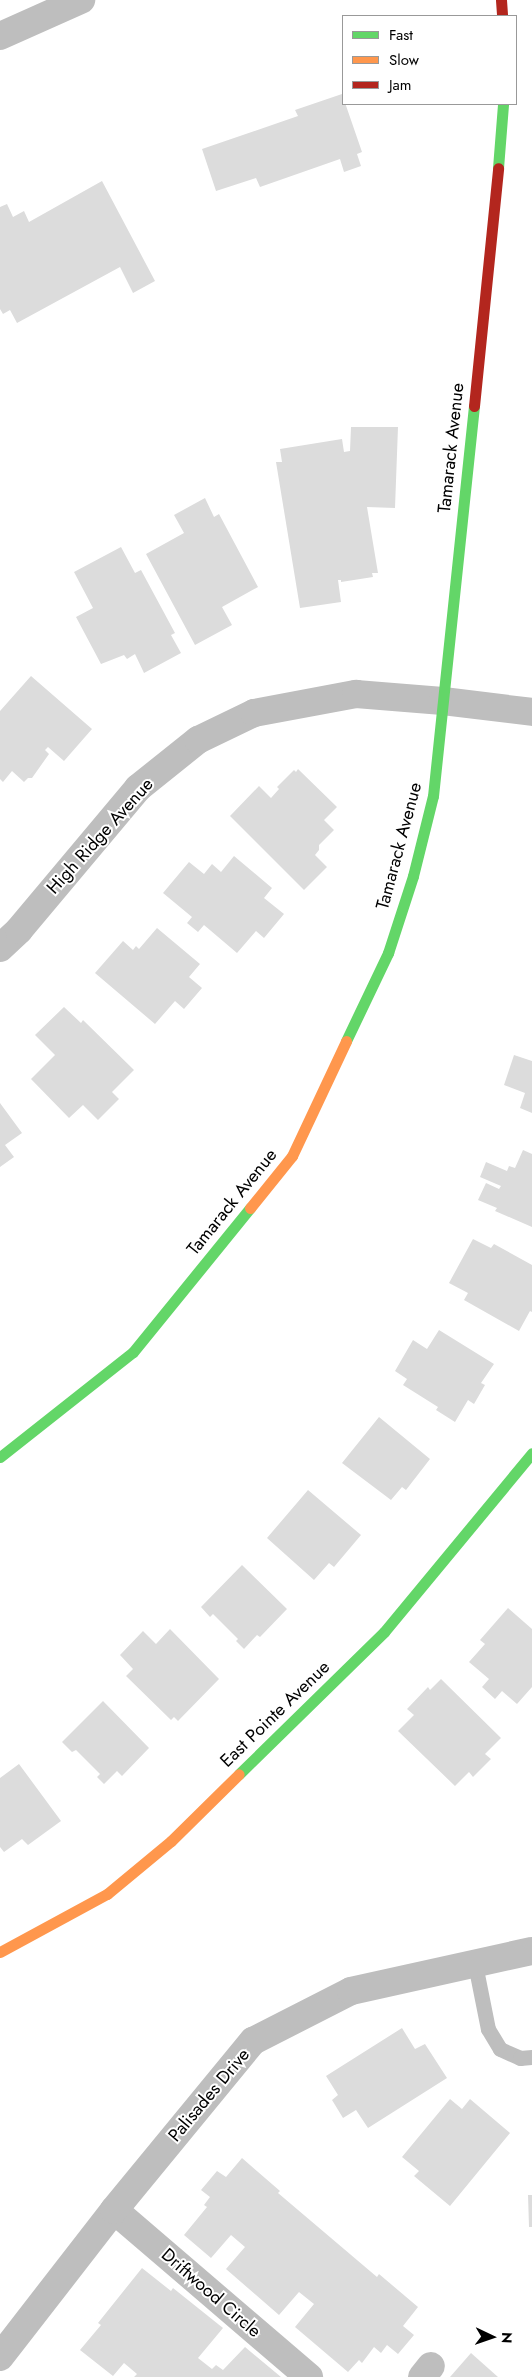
<!DOCTYPE html>
<style>
body{margin:0}
#map{position:relative;width:532px;height:2377px;overflow:hidden;background:#fff;font-family:Jost,sans-serif}
div>[style]{position:absolute}
[style*='--x']{left:calc(var(--x)*1px);top:calc(var(--y)*1px);width:calc(var(--w)*1px);rotate:calc(var(--a)*1deg)}
.building>*{inset:0;background:#dcdcdc}
.lane>*{height:15px;margin:-7.5px;padding:0 7.5px;transform-origin:7.5px;border-radius:7.5px;background:#bebebe}
.street>*{height:28px;margin:-14px;padding:0 14px;transform-origin:14px;border-radius:14px;background:#bebebe}
.fast>*{height:11px;margin:-5.5px;padding:0 5.5px;transform-origin:5.5px;border-radius:5.5px;background:#63d668}
.slow>*{height:11px;margin:-5.5px;padding:0 5.5px;transform-origin:5.5px;border-radius:5.5px;background:#ff974d}
.jam>*{height:11px;margin:-5.5px;padding:0 5.5px;transform-origin:5.5px;border-radius:5.5px;background:#b3261e}
span{translate:-50% -50%;white-space:nowrap;text-align:center;line-height:1.15;-webkit-text-stroke:4px #fff;paint-order:stroke}
.street-label{font-size:18px;color:#000}
.legend{position:absolute;left:342px;top:15px;width:175px;height:90px;box-sizing:border-box;background:#fff;border:1px solid #999;margin:0;padding:6px 9px;list-style:none;font-size:15px;color:#000}
.legend li{display:flex;align-items:center;gap:10px;height:25px}
.legend b{width:25px;border:1px solid #999}
.north{position:absolute;left:467px;top:2312px;width:50px;height:50px;-webkit-text-stroke:4px #fff;paint-order:stroke;rotate:93deg;font-size:14px;font-weight:700;line-height:20px;text-align:center;color:#000}
.north::after{content:'';display:block;margin:auto;width:18px;height:22px;background:#000;clip-path:polygon(50% 0,100% 100%,50% 72%,0 100%)}
</style>
<div id="map">
<div class="building">
<div style="clip-path:polygon(342px 94px,362px 152px,357px 154px,361px 166px,344px 172px,340px 159px,260px 187px,256px 178px,216px 191px,202px 149px,298px 116px,295px 110px)"></div>
<div style="clip-path:polygon(102px 181px,155px 281px,133px 293px,120px 267px,17px 323px,10px 310px,3px 314px,0 309px,0 207px,7px 204px,13px 217px,24px 211px,29px 222px)"></div>
<div style="clip-path:polygon(351px 427px,398px 427px,395px 508px,367px 507px,378px 573px,372px 573px,373px 577px,341px 582px,341px 580px,338px 580px,341px 602px,300px 608px,276px 462px,282px 462px,280px 449px,342px 439px,344px 452px,350px 451px)"></div>
<div style="clip-path:polygon(205px 498px,214px 517px,219px 514px,258px 587px,222px 607px,232px 625px,195px 645px,146px 554px,184px 533px,174px 515px)"></div>
<div style="clip-path:polygon(121px 547px,135px 573px,141px 570px,175px 633px,171px 635px,181px 653px,144px 673px,135px 654px,127px 659px,124px 655px,101px 664px,76px 617px,93px 608px,74px 572px)"></div>
<div style="clip-path:polygon(31px 676px,92px 729px,64px 761px,48px 747px,45px 750px,49px 754px,32px 778px,28px 778px,24px 782px,12px 771px,3px 782px,0 779px,0 711px)"></div>
<div style="clip-path:polygon(298px 769px,337px 807px,324px 820px,334px 830px,319px 845px,319px 850px,315px 855px,327px 867px,304px 890px,230px 816px,259px 786px,271px 798px,279px 789px,277px 787px,294px 770px,296px 772px)"></div>
<div style="clip-path:polygon(234px 856px,272px 888px,264px 898px,284px 914px,264px 938px,256px 931px,237px 953px,204px 925px,198px 932px,187px 923px,192px 917px,163px 893px,189px 862px,204px 874px,212px 864px,221px 872px)"></div>
<div style="clip-path:polygon(157px 928px,200px 964px,189px 977px,202px 988px,184px 1009px,175px 1001px,155px 1024px,95px 973px,123px 941px,133px 950px,136px 946px,139px 949px)"></div>
<div style="clip-path:polygon(64px 1007px,81px 1023px,83px 1020px,134px 1070px,112px 1092px,119px 1099px,98px 1120px,83px 1105px,69px 1118px,31px 1079px,55px 1055px,35px 1035px)"></div>
<div style="clip-path:polygon(514px 1055px,532px 1061px,532px 1113px,520px 1108px,525px 1093px,504px 1085px)"></div>
<div style="clip-path:polygon(0 1103px,22px 1133px,5px 1145px,14px 1157px,0 1167px)"></div>
<div style="clip-path:polygon(523px 1150px,532px 1154px,532px 1227px,495px 1211px,497px 1208px,478px 1200px,486px 1183px,499px 1189px,501px 1186px,480px 1177px,486px 1162px,507px 1171px,509px 1166px,515px 1168px)"></div>
<div style="clip-path:polygon(473px 1239px,491px 1248px,494px 1244px,532px 1265px,532px 1312px,530px 1311px,519px 1331px,464px 1300px,468px 1293px,449px 1283px)"></div>
<div style="clip-path:polygon(439px 1330px,494px 1364px,481px 1383px,485px 1385px,474px 1404px,468px 1400px,455px 1422px,436px 1410px,438px 1407px,403px 1385px,407px 1379px,395px 1371px,413px 1340px,427px 1349px)"></div>
<div style="clip-path:polygon(379px 1417px,430px 1459px,406px 1490px,402px 1487px,391px 1500px,342px 1463px)"></div>
<div style="clip-path:polygon(308px 1490px,361px 1535px,334px 1567px,329px 1563px,314px 1580px,267px 1538px)"></div>
<div style="clip-path:polygon(242px 1565px,287px 1609px,260px 1637px,257px 1635px,244px 1649px,236px 1641px,238px 1639px,213px 1614px,210px 1617px,201px 1607px)"></div>
<div style="clip-path:polygon(508px 1608px,532px 1629px,532px 1687px,517px 1704px,502px 1691px,495px 1699px,482px 1687px,489px 1679px,469px 1662px,485px 1644px,480px 1640px)"></div>
<div style="clip-path:polygon(170px 1629px,219px 1679px,178px 1721px,174px 1717px,171px 1720px,126px 1676px,133px 1669px,120px 1655px,143px 1631px,156px 1644px)"></div>
<div style="clip-path:polygon(441px 1679px,501px 1738px,485px 1754px,491px 1759px,473px 1777px,469px 1772px,455px 1786px,398px 1731px,414px 1715px,407px 1709px,428px 1687px,430px 1690px)"></div>
<div style="clip-path:polygon(103px 1701px,149px 1748px,122px 1776px,117px 1771px,104px 1784px,97px 1777px,100px 1774px,76px 1750px,72px 1752px,62px 1742px)"></div>
<div style="clip-path:polygon(19px 1764px,61px 1821px,28px 1845px,22px 1839px,4px 1852px,0 1847px,0 1778px)"></div>
<div style="clip-path:polygon(402px 2028px,415px 2049px,425px 2044px,447px 2078px,368px 2128px,356px 2110px,343px 2118px,332px 2100px,338px 2095px,326px 2076px)"></div>
<div style="clip-path:polygon(450px 2099px,462px 2109px,470px 2099px,510px 2133px,450px 2206px,414px 2176px,419px 2171px,402px 2157px)"></div>
<div style="clip-path:polygon(242px 2158px,280px 2191px,278px 2193px,377px 2277px,379px 2274px,418px 2307px,403px 2326px,414px 2335px,398px 2354px,387px 2345px,381px 2353px,374px 2347px,362px 2363px,359px 2360px,348px 2372px,295px 2327px,314px 2304px,299px 2292px,279px 2315px,226px 2269px,245px 2247px,231px 2235px,211px 2258px,184px 2235px,207px 2207px,204px 2205px,210px 2197px,201px 2190px,217px 2171px,226px 2177px)"></div>
<div style="clip-path:polygon(528px 2195px,532px 2195px,532px 2227px,529px 2227px)"></div>
<div style="clip-path:polygon(142px 2268px,171px 2291px,173px 2288px,223px 2328px,198px 2358px,212px 2369px,216px 2365px,223px 2370px,245px 2347px,281px 2377px,134px 2377px,137px 2374px,124px 2363px,113px 2376px,80px 2350px,101px 2325px,98px 2323px)"></div>
<div style="clip-path:polygon(471px 2353px,498px 2377px,450px 2377px)"></div>
</div>
<div class="lane">
<div style="--x:475;--y:1964;--w:66;--a:78.7"></div>
<div style="--x:488;--y:2029;--w:23;--a:59"></div>
<div style="--x:500;--y:2049;--w:22;--a:24"></div>
<div style="--x:520;--y:2058;--w:12;--a:-5"></div>
</div>
<div class="street">
<div style="--x:0;--y:36;--w:89;--a:-24"></div>
<div style="--x:0;--y:948;--w:26;--a:-43"></div>
<div style="--x:19;--y:930;--w:185;--a:-50"></div>
<div style="--x:138;--y:788;--w:77;--a:-38.7"></div>
<div style="--x:198;--y:740;--w:62;--a:-25.7"></div>
<div style="--x:254;--y:713;--w:104;--a:-10.6"></div>
<div style="--x:356;--y:694;--w:87;--a:4.6"></div>
<div style="--x:443;--y:701;--w:90;--a:7"></div>
<div style="--x:114;--y:2210;--w:257;--a:40.6"></div>
<div style="--x:0;--y:2357;--w:186;--a:-52.2"></div>
<div style="--x:114;--y:2210;--w:219;--a:-50.6"></div>
<div style="--x:253;--y:2041;--w:110;--a:-27"></div>
<div style="--x:351;--y:1991;--w:185;--a:-12.5"></div>
<div style="--x:422;--y:2377;--w:14;--a:-51"></div>
</div>
<div class="fast">
<div style="--x:498;--y:168;--w:64;--a:-85.5"></div>
<div style="--x:346;--y:1041;--w:98;--a:-64.5"></div>
<div style="--x:388;--y:953;--w:81;--a:-72"></div>
<div style="--x:413;--y:876;--w:82;--a:-76"></div>
<div style="--x:433;--y:796;--w:392;--a:-84"></div>
<div style="--x:0;--y:1457;--w:169;--a:-38.3"></div>
<div style="--x:133;--y:1352;--w:186;--a:-50.9"></div>
<div style="--x:239;--y:1774;--w:203;--a:-44.4"></div>
<div style="--x:384;--y:1632;--w:232;--a:-50.4"></div>
</div>
<div class="slow">
<div style="--x:250;--y:1208;--w:67;--a:-51.1"></div>
<div style="--x:292;--y:1156;--w:127;--a:-64.8"></div>
<div style="--x:0;--y:1952;--w:122;--a:-28.5"></div>
<div style="--x:107;--y:1894;--w:83;--a:-39.6"></div>
<div style="--x:171;--y:1841;--w:95;--a:-44.6"></div>
</div>
<div class="jam">
<div style="--x:501;--y:0;--w:16;--a:86"></div>
<div style="--x:474;--y:406;--w:239;--a:-84.2"></div>
</div>
<div class="street-label">
<span style="left:451px;top:448px;rotate:-84deg">Tamarack Avenue</span>
<span style="left:100px;top:836px;rotate:-48deg">High Ridge Avenue</span>
<span style="left:399px;top:846px;rotate:-75deg">Tamarack Avenue</span>
<span style="left:232px;top:1202px;rotate:-51deg">Tamarack Avenue</span>
<span style="left:275px;top:1714px;rotate:-44deg">East Pointe Avenue</span>
<span style="left:209px;top:2095px;rotate:-50deg">Palisades Drive</span>
<span style="left:211px;top:2293px;rotate:41deg">Driftwood Circle</span>
</div>
<ul class="legend">
<li><b style="height:6px;background:#63d668"></b>Fast</li>
<li><b style="height:6px;background:#ff974d"></b>Slow</li>
<li><b style="height:6px;background:#b3261e"></b>Jam</li>
</ul>
<div class="north">N</div>
</div>
